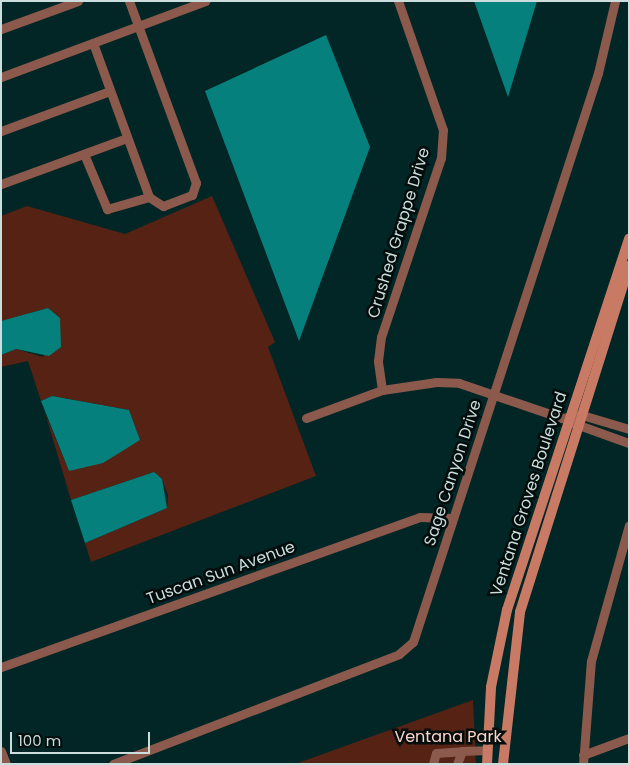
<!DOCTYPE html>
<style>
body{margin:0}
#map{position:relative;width:630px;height:765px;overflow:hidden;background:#022625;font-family:Poppins,sans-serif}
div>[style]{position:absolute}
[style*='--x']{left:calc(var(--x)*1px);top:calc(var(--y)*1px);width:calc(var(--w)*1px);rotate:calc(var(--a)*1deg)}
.green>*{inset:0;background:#562214}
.water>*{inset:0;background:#06807c}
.path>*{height:2px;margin-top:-1px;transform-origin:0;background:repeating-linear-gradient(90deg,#5a7675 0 4px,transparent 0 6.5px)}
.street>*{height:9px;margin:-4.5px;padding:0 4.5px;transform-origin:4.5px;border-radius:4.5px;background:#8b5a4c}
.secondary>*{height:10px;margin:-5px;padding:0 5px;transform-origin:5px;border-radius:5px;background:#c87a64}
span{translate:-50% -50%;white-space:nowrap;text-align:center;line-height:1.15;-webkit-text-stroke:5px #020d0c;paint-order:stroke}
.street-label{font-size:16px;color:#cbdddc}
.park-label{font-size:16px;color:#fdd4c8}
.frame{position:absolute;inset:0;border:2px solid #cbdddc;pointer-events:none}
.scale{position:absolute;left:10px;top:732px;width:140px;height:22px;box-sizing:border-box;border:2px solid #cbdddc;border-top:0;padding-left:6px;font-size:15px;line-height:18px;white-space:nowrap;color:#cbdddc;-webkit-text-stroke:4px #020d0c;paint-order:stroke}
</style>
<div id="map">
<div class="green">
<div style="clip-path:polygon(212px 196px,275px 342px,268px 347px,316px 476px,91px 562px,85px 543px,167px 508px,168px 495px,162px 479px,154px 472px,71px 500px,45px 413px,69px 471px,140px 440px,129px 410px,52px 396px,41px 401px,28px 361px,1px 367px,1px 355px,16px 349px,43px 357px,60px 318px,48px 308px,1px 321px,1px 216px,27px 206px,125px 234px)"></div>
<div style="clip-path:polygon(473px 700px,476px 764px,295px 764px,298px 763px)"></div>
</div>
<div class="water">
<div style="clip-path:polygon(474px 1px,537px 1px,508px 97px)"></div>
<div style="clip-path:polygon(326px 35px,370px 147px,299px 341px,205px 91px)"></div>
<div style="clip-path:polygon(48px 308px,60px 318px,61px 347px,49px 356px,16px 349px,1px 355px,1px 321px)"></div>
<div style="clip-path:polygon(52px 396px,129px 410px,140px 440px,103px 463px,69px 471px,41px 401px)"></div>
<div style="clip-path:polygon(154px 472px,162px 479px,167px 508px,85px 543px,71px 500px)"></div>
</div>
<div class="path">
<div style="--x:295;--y:764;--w:5;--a:0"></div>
</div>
<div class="street">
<div style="--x:1;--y:29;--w:82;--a:-20"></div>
<div style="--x:93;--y:43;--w:164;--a:70"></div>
<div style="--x:149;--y:197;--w:17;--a:33"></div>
<div style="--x:163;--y:206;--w:31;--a:-21"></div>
<div style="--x:192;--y:195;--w:13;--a:-72"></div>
<div style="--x:196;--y:183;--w:194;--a:-110.2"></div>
<div style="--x:1;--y:77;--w:218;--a:-20.4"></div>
<div style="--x:1;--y:131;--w:116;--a:-20.2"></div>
<div style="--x:84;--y:154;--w:60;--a:67.3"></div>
<div style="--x:107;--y:209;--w:44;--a:-15.9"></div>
<div style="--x:1;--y:184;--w:134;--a:-20.1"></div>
<div style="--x:382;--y:390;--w:29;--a:-98"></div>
<div style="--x:378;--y:361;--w:24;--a:-83"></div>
<div style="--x:381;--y:337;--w:189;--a:-71.5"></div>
<div style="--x:441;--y:158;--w:28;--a:-86"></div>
<div style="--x:443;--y:130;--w:137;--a:-109.2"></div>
<div style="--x:306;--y:418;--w:81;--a:-20.2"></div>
<div style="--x:382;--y:390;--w:55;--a:-8.4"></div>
<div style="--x:436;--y:382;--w:23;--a:2"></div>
<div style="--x:459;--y:383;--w:109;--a:18.8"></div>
<div style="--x:562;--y:418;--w:20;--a:-9"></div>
<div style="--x:582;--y:415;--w:49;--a:16.6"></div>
<div style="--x:573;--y:423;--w:59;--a:19.7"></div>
<div style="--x:1;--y:667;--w:445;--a:-19.7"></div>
<div style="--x:420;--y:517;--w:32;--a:2"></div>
<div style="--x:1;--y:751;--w:14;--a:69"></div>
<div style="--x:583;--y:755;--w:49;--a:-20.3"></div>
<div style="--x:113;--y:764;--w:306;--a:-21"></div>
<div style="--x:399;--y:654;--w:18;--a:-41"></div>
<div style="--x:413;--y:642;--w:598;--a:-71.99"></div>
<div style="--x:598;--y:73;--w:74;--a:-76.7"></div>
<div style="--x:433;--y:764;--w:11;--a:-75"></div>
<div style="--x:436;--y:753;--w:26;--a:-4"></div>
<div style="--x:457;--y:764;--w:14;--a:-69"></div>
<div style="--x:462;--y:751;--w:25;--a:-2"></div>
<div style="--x:583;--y:764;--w:103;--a:-85.6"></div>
<div style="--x:591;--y:661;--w:141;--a:-74.4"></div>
</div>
<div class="secondary">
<div style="--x:487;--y:764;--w:77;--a:-87"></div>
<div style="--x:491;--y:687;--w:79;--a:-78.3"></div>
<div style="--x:507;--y:610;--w:391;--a:-71.8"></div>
<div style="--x:503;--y:764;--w:153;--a:-83.6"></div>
<div style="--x:520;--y:612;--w:363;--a:-72.5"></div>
</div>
<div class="street-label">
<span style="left:399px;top:233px;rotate:-73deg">Crushed Grappe Drive</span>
<span style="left:453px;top:473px;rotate:-72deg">Sage Canyon Drive</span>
<span style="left:529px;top:494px;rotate:-72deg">Ventana Groves Boulevard</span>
<span style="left:221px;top:573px;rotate:-20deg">Tuscan Sun Avenue</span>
</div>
<div class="park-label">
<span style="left:448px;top:737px">Ventana Park</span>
</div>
<div class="frame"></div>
<div class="scale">100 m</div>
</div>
